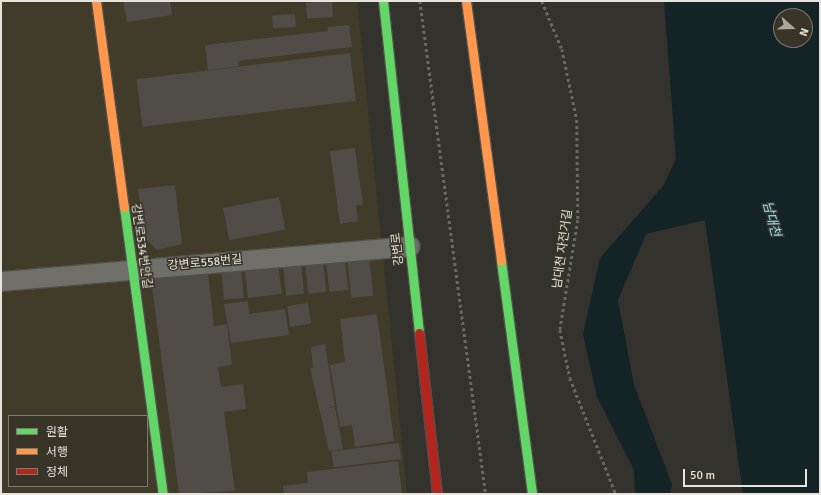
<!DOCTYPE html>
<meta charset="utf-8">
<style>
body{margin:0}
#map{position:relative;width:821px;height:495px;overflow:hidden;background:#34322c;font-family:Signika,"Noto Sans KR",sans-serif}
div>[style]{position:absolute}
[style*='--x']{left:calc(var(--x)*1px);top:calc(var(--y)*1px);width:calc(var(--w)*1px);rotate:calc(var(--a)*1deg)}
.built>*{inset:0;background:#413c2a}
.water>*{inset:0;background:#132326}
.building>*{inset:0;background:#504c48;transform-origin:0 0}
.path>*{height:2.5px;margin-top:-1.25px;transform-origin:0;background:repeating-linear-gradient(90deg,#6a6863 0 3px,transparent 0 6px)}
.roads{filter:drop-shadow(1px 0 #504f49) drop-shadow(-1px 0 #504f49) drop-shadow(0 1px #504f49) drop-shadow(0 -1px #504f49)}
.street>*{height:19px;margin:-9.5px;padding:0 9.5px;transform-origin:9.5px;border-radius:9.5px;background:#706f6a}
.fast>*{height:9px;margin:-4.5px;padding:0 4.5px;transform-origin:4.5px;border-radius:4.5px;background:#63d668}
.slow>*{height:9px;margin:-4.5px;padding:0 4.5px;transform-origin:4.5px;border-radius:4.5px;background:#ff974d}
.jam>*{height:9px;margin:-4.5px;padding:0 4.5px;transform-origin:4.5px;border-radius:4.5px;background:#b3261e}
span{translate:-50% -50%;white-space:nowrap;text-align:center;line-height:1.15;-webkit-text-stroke:3px #383428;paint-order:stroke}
.street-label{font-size:12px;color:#e6e4dc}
.water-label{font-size:13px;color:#8ee5fb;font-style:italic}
.frame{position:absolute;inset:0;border:2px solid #e6e4dc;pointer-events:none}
.legend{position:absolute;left:8px;top:415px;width:140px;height:72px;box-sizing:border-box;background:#383428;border:1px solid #7e7a70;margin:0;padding:5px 7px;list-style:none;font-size:12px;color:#e6e4dc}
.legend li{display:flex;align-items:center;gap:8px;height:20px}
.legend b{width:20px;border:1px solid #7e7a70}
.north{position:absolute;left:773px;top:8px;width:40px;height:40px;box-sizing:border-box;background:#383428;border:1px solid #7e7a70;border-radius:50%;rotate:110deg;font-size:11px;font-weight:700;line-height:16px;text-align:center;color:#e6e4dc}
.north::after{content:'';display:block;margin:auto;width:14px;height:18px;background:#a8a69e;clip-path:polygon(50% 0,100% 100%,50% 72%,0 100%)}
.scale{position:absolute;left:683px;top:469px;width:124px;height:18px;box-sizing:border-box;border:2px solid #e6e4dc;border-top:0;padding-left:5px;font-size:12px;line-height:14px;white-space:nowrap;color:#e6e4dc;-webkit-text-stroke:3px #383428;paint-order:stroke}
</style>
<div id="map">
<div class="built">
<div style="clip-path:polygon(evenodd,1px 1px,357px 1px,407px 494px,1px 494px,1px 1px,9px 416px,147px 416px,147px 486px,9px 486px,9px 416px)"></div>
</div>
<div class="water">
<div style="clip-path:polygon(evenodd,664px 1px,820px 1px,820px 494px,743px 494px,705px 220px,646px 234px,618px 300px,634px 385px,672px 484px,670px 494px,635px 494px,634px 470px,597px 397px,583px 334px,600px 258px,663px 186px,676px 159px,664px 1px,781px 16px,805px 16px,805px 40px,781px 40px,781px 16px)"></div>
</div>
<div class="building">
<div style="clip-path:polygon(123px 1px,170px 1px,172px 15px,127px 22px)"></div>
<div style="left:332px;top:1px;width:16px;height:26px;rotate:86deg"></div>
<div style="left:295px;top:14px;width:13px;height:23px;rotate:86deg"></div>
<div style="clip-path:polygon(349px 25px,352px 47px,238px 61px,239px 66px,208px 70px,205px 45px,328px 31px,327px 27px)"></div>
<div style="left:350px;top:53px;width:48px;height:215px;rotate:83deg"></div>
<div style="clip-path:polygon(355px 148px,363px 205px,356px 205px,358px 221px,340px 224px,330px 151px)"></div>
<div style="clip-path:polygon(175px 185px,182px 244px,157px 250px,145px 239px,138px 189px)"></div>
<div style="left:279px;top:197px;width:33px;height:57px;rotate:79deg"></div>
<div style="left:369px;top:255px;width:41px;height:22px;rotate:84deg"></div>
<div style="left:345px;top:259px;width:31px;height:19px;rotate:84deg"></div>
<div style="left:323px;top:261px;width:31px;height:18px;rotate:84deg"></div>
<div style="left:278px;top:263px;width:31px;height:34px;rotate:83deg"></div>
<div style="left:301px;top:263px;width:31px;height:18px;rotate:84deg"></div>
<div style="left:241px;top:266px;width:32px;height:20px;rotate:85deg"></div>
<div style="clip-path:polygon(208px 272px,214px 326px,227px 324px,232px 365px,218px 367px,221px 387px,243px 384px,246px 409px,224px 412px,235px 491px,179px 494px,151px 278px)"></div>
<div style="clip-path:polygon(248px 301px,249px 314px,285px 309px,289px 335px,231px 343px,224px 304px)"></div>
<div style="left:308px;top:303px;width:21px;height:21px;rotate:82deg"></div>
<div style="clip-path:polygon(377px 314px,394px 441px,355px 447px,352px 425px,340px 427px,330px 365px,345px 362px,340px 319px)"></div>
<div style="clip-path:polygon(325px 344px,335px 406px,327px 408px,335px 407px,343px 449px,329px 451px,310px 368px,313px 368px,311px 347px)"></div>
<div style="left:399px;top:443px;width:16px;height:68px;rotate:83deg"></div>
<div style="clip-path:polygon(398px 461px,402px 494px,284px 494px,283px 486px,308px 483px,307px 472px)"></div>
</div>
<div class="path">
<div style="--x:420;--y:1;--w:497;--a:82.4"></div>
<div style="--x:542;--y:1;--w:52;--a:67.4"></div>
<div style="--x:562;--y:49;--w:73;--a:78.1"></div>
<div style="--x:577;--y:120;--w:100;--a:89.4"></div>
<div style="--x:578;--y:220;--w:111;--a:99.3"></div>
<div style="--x:560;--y:330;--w:49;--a:78.2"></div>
<div style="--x:570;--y:378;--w:125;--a:68.4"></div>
</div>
<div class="roads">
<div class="street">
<div style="--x:1;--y:281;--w:410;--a:-4.9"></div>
</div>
<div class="fast">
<div style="--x:383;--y:1;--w:334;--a:83.8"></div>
<div style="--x:124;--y:207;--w:290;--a:82.3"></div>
<div style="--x:501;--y:261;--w:235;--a:82.4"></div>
</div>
<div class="slow">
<div style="--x:96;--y:1;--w:208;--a:82.3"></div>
<div style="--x:466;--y:1;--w:262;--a:82.3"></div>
</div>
<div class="jam">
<div style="--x:419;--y:333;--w:162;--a:83.6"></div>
</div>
</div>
<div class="street-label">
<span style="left:141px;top:246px;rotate:82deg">강변로534번안길</span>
<span style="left:398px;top:249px;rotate:-96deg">강변로</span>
<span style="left:563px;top:249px;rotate:-82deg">남대천 자전거길</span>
<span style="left:205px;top:263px;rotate:-5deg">강변로558번길</span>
</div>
<div class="water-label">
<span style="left:771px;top:219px;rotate:75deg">남대천</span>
</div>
<div class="frame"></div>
<ul class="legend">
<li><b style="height:5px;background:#63d668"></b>원활</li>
<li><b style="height:5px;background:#ff974d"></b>서행</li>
<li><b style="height:5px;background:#b3261e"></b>정체</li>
</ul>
<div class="north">N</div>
<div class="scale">50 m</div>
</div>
